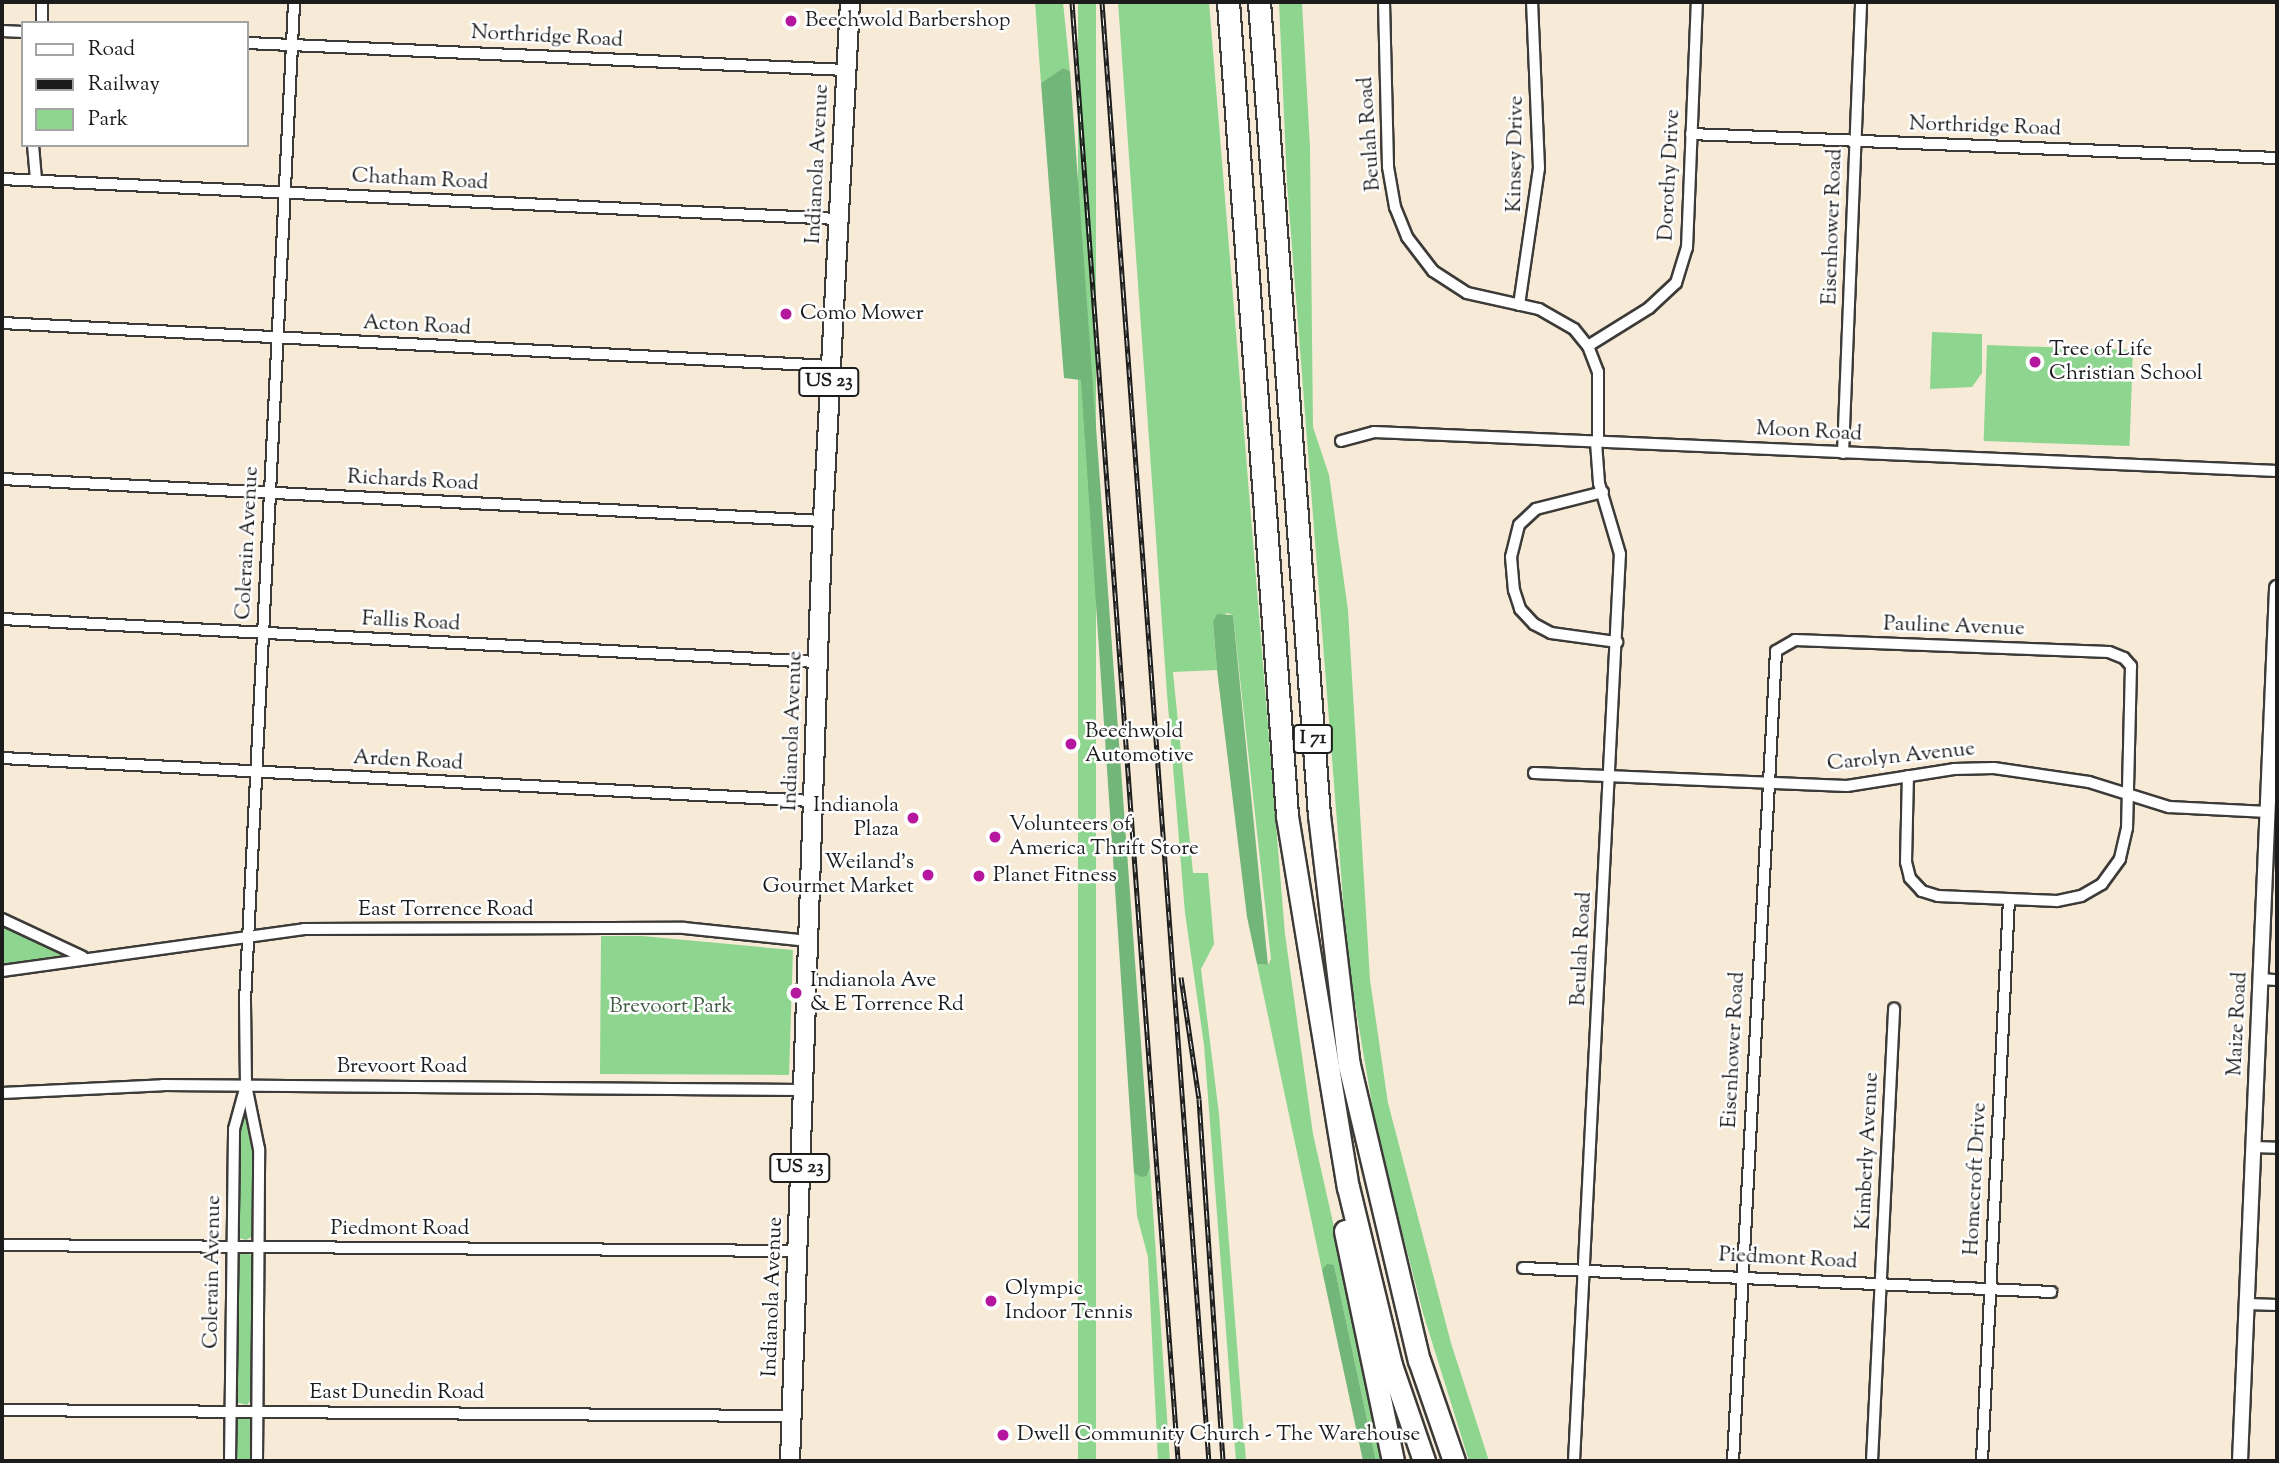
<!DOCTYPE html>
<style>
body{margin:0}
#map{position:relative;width:2279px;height:1463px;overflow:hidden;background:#f7ebd8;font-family:"Sorts Mill Goudy",serif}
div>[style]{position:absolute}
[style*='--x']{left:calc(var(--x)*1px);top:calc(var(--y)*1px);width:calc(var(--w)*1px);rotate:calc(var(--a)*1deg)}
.green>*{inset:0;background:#8ed590;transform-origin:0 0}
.forest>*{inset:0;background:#72b67a}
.roads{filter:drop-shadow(2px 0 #3d3b38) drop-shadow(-2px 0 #3d3b38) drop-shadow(0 2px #3d3b38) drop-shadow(0 -2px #3d3b38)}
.minor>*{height:10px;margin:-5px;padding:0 5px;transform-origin:5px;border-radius:5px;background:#fff}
.tertiary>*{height:14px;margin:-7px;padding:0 7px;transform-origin:7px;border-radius:7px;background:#fff}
.primary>*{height:18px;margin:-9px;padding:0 9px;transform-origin:9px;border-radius:9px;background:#fff}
.motorway>*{height:21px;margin:-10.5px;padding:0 10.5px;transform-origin:10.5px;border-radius:10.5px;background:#fff}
.rail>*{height:5px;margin-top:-2.5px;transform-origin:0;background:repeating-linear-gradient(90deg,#fff 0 8px,#1c1c1c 0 16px);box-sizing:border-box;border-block:2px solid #1c1c1c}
.dots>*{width:19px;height:19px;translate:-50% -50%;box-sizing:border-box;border:4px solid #fff;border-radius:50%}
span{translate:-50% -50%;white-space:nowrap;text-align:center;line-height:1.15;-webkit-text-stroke:5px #fff;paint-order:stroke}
.shield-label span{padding:2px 5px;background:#fff;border:2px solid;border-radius:5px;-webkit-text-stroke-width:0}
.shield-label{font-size:19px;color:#1c1c1c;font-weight:700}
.poi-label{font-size:21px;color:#1c1c1c}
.left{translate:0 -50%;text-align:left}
.right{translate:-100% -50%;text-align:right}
.street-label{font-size:21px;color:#1c1c1c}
.park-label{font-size:21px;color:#445d45}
.frame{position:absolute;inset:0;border:4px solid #1c1c1c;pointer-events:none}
.legend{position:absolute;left:21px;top:21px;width:228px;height:126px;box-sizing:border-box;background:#fff;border:2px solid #a4a4a4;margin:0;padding:9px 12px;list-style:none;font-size:21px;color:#1c1c1c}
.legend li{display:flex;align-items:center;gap:14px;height:35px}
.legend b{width:35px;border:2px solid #a4a4a4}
</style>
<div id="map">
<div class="green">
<div style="clip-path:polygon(1035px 2px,1063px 2px,1070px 71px,1063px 68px,1041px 83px)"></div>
<div style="left:1078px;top:2px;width:18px;height:1463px"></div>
<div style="clip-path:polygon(1118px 2px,1209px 2px,1285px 934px,1313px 1134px,1387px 1461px,1376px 1461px,1334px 1265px,1322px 1270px,1257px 964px,1268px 965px,1271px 959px,1233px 615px,1227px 613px,1213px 622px,1217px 670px,1173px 672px,1193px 873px,1208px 873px,1214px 944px,1201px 969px,1219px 1114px,1246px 1461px,1236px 1461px,1204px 1045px,1185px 913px,1167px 694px)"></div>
<div style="clip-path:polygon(1279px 2px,1302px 2px,1310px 147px,1313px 427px,1329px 475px,1348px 610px,1370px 980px,1388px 1103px,1451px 1343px,1489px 1461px,1469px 1461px,1423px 1313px,1378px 1139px,1348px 963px,1287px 183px)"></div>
<div style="clip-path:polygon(1932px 332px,1982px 334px,1982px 373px,1972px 387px,1930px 389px)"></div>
<div style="left:1987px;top:345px;width:146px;height:96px;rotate:2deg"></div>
<div style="clip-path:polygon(2px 923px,63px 954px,64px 956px,2px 967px)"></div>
<div style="clip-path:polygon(601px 936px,642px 936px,793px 950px,789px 1075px,600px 1074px)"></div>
<div style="clip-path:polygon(247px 1103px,255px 1128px,255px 1235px,246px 1240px,235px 1237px,237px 1127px)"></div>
<div style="clip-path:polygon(1150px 1167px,1170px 1461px,1158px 1461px,1148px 1257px,1137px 1216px,1134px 1173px,1147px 1176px)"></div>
<div style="clip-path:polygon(245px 1251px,255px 1258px,254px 1396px,247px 1405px,235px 1402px,236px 1257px)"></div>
<div style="left:237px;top:1416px;width:15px;height:45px"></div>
</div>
<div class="forest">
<div style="clip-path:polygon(1063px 68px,1070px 71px,1150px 1167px,1147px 1176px,1141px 1177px,1134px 1173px,1081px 380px,1064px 378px,1041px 83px)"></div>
<div style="clip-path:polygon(1217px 614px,1233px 615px,1268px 965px,1257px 964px,1247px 917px,1217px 670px,1213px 622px)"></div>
<div style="clip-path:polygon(1327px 1264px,1334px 1265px,1376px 1461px,1363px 1461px,1322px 1270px)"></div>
</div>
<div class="roads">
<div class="minor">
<div style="--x:42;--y:2;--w:21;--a:90"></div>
<div style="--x:1384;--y:2;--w:165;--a:88.6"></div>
<div style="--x:1388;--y:167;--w:41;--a:80.1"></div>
<div style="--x:1395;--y:207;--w:32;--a:68"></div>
<div style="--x:1407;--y:237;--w:43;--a:52.6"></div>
<div style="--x:1433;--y:271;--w:40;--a:32.9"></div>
<div style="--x:1467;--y:293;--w:74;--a:12.5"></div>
<div style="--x:1539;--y:309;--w:40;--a:29.7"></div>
<div style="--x:1574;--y:329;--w:22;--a:51"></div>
<div style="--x:1588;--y:346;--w:28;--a:69"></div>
<div style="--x:1598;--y:372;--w:70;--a:90"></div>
<div style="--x:2;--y:31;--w:21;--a:3"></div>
<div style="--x:247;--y:43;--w:600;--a:2.58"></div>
<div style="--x:1691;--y:134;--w:586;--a:2.35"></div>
<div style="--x:33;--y:145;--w:36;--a:85"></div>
<div style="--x:2;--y:179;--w:836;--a:2.74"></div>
<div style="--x:1519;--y:305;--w:138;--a:-81.7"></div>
<div style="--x:1539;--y:168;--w:166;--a:-92.4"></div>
<div style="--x:2;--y:323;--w:829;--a:2.97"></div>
<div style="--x:1588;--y:346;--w:72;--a:-31.9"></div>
<div style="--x:1649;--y:308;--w:37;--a:-43"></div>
<div style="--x:1676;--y:283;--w:37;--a:-73"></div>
<div style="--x:1687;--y:248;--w:246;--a:-87.7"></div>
<div style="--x:1341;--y:441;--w:34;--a:-15"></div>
<div style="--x:1374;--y:432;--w:904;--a:2.47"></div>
<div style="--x:1843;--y:453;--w:451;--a:-87.7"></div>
<div style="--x:2;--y:479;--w:822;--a:2.93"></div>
<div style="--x:1603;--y:492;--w:69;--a:165.8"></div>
<div style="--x:1536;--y:509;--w:23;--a:137"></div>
<div style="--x:1519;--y:525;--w:33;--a:104"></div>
<div style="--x:1511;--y:557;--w:33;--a:85"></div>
<div style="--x:1514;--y:590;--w:20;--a:72"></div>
<div style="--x:1520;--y:609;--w:21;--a:47"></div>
<div style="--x:1534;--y:624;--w:19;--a:28"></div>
<div style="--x:1551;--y:633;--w:67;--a:7.8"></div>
<div style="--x:2;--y:619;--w:817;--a:3.02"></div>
<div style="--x:2;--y:758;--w:812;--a:3.04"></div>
<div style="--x:1534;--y:773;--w:313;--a:2.4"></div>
<div style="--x:1847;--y:786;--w:108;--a:-9"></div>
<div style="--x:1954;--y:769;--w:40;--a:-1.4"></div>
<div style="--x:1994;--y:768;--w:96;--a:8.4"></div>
<div style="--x:2089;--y:782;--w:84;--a:17.4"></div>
<div style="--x:2169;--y:807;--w:99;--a:2.9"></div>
<div style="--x:2;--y:919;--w:89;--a:25.1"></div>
<div style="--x:2;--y:971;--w:305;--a:-7.9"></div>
<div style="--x:304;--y:929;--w:380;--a:-0.2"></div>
<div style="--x:684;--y:928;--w:125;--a:6"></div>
<div style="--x:2261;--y:979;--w:16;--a:4"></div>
<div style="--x:2;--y:1093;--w:161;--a:-2.8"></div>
<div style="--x:163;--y:1085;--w:639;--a:0.45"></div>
<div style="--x:2253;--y:1147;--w:24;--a:2"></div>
<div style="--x:2;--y:1245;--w:795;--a:0.43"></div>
<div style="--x:1523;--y:1268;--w:529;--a:2.6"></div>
<div style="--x:2247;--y:1304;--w:30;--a:2"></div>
<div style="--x:2;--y:1410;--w:789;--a:0.44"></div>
<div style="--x:230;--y:1461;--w:332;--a:-89.3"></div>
<div style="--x:234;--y:1129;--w:46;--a:-74.7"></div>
<div style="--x:257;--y:1461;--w:312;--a:-89.6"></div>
<div style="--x:259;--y:1149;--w:65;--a:-101.5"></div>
<div style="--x:246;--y:1085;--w:83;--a:-90.7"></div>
<div style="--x:245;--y:1002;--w:1001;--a:-87.19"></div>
<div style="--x:1574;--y:1461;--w:908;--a:-87.1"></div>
<div style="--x:1620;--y:554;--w:74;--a:-106.5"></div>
<div style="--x:1599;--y:483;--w:41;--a:-94.2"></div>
<div style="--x:1733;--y:1461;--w:811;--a:-86.96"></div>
<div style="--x:1776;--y:651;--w:22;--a:-30"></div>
<div style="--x:1795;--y:640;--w:314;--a:2.2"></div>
<div style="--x:2109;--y:652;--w:16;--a:22"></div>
<div style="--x:2124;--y:658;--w:11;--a:49"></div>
<div style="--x:2131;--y:666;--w:162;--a:91.4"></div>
<div style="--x:2127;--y:828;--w:32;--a:103"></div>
<div style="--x:2120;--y:859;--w:31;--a:126"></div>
<div style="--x:2102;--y:884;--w:24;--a:150"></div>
<div style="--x:2081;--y:896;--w:25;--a:168"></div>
<div style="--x:2057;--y:901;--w:119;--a:-177.6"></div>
<div style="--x:1938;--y:896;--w:17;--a:-163"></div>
<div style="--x:1922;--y:891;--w:18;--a:-133"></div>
<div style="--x:1910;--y:878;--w:16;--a:-104"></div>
<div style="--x:1906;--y:862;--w:86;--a:-88.7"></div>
<div style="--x:1872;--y:1461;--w:453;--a:-87.2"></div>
<div style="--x:1982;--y:1461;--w:563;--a:-87.25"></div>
</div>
<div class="tertiary">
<div style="--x:2240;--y:1461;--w:874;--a:-87.57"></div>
</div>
<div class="primary">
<div style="--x:790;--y:1461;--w:924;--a:-88.01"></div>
<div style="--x:822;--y:538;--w:537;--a:-87.01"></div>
</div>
<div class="motorway">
<div style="--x:1228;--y:2;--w:816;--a:85.85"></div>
<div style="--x:1287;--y:816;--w:376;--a:80.7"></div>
<div style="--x:1348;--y:1187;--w:183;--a:76.4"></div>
<div style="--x:1391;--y:1365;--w:102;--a:71"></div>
<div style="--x:1259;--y:2;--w:815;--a:85.78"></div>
<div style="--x:1319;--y:815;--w:252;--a:83.2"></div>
<div style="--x:1349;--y:1065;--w:303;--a:76.7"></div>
<div style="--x:1419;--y:1360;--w:107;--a:70.9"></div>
<div style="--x:1345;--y:1231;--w:235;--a:78.2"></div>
</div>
</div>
<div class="rail">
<div style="--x:1072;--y:2;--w:1463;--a:85.84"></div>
<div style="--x:1102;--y:2;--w:1463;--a:85.81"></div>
<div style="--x:1181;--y:977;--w:123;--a:81.6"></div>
<div style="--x:1199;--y:1099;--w:363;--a:86.2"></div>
</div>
<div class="dots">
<div style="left:791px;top:21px;background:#b5179e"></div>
<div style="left:786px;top:314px;background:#b5179e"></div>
<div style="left:2035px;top:362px;background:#b5179e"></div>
<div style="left:1071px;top:744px;background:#b5179e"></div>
<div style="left:913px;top:818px;background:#b5179e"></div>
<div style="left:995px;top:837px;background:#b5179e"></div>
<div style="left:928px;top:875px;background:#b5179e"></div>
<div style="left:979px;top:876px;background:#b5179e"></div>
<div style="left:796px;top:993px;background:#b5179e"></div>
<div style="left:991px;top:1301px;background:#b5179e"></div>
<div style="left:1003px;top:1435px;background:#b5179e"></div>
</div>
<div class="shield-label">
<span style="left:829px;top:382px">US 23</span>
<span style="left:1313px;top:739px">I 71</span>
<span style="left:800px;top:1168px">US 23</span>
</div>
<div class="poi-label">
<span class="left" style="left:805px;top:21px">Beechwold Barbershop</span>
<span class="left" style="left:800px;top:314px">Como Mower</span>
<span class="left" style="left:2049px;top:362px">Tree of Life<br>Christian School</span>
<span class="left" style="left:1085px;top:744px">Beechwold<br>Automotive</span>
<span class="right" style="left:899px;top:818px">Indianola<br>Plaza</span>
<span class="left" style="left:1009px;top:837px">Volunteers of<br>America Thrift Store</span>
<span class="right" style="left:914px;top:875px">Weiland's<br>Gourmet Market</span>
<span class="left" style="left:993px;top:876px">Planet Fitness</span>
<span class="left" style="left:810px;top:993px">Indianola Ave<br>&amp; E Torrence Rd</span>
<span class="left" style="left:1005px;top:1301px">Olympic<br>Indoor Tennis</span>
<span class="left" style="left:1017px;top:1435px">Dwell Community Church - The Warehouse</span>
</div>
<div class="street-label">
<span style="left:547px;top:37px;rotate:3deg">Northridge Road</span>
<span style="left:1985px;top:127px;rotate:2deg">Northridge Road</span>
<span style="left:1370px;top:134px;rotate:-94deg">Beulah Road</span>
<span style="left:1516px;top:154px;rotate:-89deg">Kinsey Drive</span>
<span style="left:818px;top:164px;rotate:-87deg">Indianola Avenue</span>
<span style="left:1670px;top:175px;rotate:-87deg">Dorothy Drive</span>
<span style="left:420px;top:180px;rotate:3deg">Chatham Road</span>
<span style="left:1833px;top:227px;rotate:-88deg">Eisenhower Road</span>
<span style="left:417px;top:326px;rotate:3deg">Acton Road</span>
<span style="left:1809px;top:432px;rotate:3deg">Moon Road</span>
<span style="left:413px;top:481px;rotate:3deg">Richards Road</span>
<span style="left:248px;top:543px;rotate:-87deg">Colerain Avenue</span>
<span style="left:411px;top:622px;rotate:3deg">Fallis Road</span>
<span style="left:1954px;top:627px;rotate:2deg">Pauline Avenue</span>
<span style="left:793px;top:731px;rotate:-88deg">Indianola Avenue</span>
<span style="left:1901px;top:757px;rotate:-6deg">Carolyn Avenue</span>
<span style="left:408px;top:761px;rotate:3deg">Arden Road</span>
<span style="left:446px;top:910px">East Torrence Road</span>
<span style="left:1582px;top:949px;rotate:-87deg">Beulah Road</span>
<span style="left:2238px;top:1024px;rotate:-87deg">Maize Road</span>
<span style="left:1734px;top:1050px;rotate:-87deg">Eisenhower Road</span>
<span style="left:402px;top:1067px">Brevoort Road</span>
<span style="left:1868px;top:1151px;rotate:-87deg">Kimberly Avenue</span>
<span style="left:1976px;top:1179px;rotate:-87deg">Homecroft Drive</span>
<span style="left:400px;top:1229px">Piedmont Road</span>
<span style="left:1788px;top:1259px;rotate:3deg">Piedmont Road</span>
<span style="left:213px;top:1272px;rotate:-89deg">Colerain Avenue</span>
<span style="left:773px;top:1297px;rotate:-88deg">Indianola Avenue</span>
<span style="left:397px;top:1393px">East Dunedin Road</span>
</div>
<div class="park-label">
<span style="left:671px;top:1007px">Brevoort Park</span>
</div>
<div class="frame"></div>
<ul class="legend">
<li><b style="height:9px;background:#fff"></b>Road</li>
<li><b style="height:9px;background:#1c1c1c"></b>Railway</li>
<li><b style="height:19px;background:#8ed590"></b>Park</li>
</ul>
</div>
